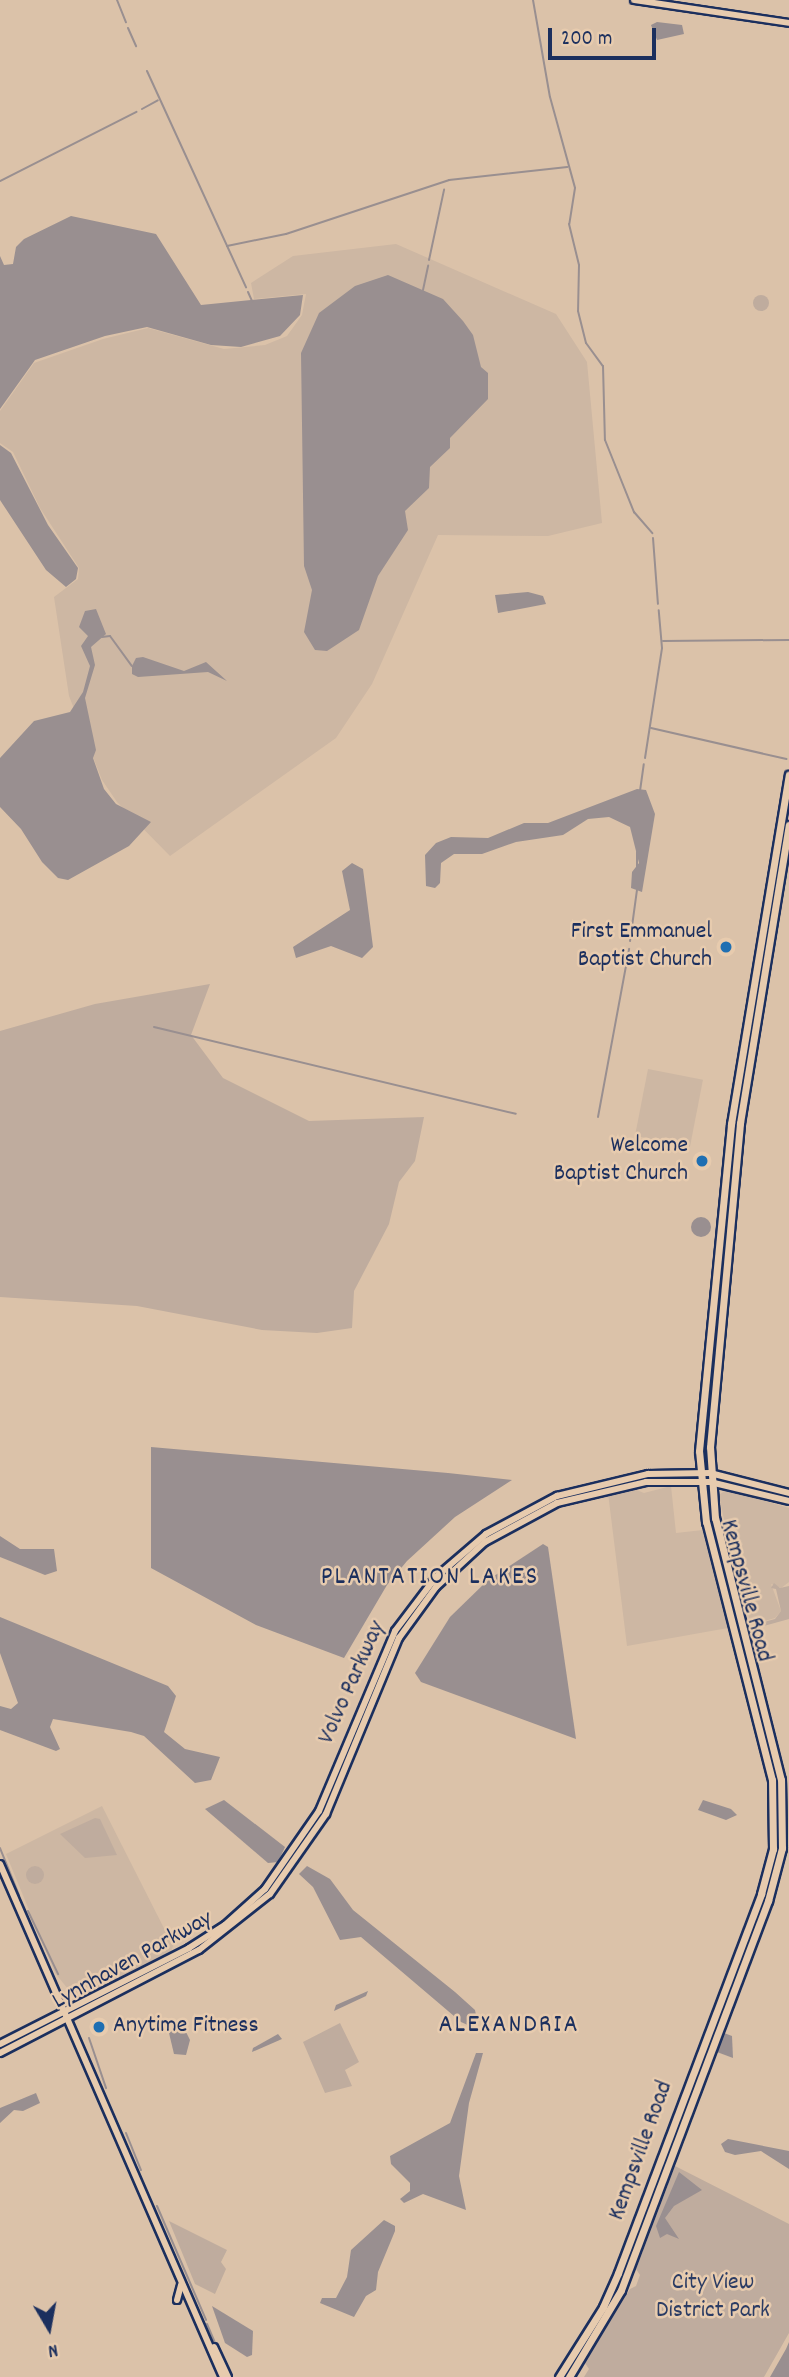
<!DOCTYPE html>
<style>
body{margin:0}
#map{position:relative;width:789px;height:2377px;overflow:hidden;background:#dbc2a9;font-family:Dekko,sans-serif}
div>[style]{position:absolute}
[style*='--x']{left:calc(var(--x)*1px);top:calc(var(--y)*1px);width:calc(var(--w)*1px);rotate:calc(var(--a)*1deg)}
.built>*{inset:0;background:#cdb7a3;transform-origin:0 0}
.green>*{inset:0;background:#bfac9e}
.round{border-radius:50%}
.water>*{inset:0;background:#998f90}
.stream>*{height:2px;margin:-1px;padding:0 1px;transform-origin:1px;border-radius:1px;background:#998f90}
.roads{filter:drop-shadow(2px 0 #1b2f5e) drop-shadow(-2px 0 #1b2f5e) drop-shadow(0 2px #1b2f5e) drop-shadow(0 -2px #1b2f5e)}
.secondary>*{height:6px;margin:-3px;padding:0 3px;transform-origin:3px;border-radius:3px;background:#e7cbae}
.primary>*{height:7px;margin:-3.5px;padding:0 3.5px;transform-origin:3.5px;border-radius:3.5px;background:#e7cbae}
.dots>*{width:19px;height:19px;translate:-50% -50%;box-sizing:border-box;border:4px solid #e7cbae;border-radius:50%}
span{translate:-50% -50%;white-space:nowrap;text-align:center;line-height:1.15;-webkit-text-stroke:5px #e7cbae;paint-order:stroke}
.poi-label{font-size:24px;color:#1b2f5e}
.right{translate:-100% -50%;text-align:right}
.left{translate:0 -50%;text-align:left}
.street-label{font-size:24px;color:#1b2f5e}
.park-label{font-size:24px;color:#2b3c64}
.neighbourhood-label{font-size:26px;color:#1b2f5e;letter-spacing:2px}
.north{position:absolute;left:14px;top:2293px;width:70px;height:70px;-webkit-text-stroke:5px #e7cbae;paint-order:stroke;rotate:170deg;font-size:19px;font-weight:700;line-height:28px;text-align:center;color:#1b2f5e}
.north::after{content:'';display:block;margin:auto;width:24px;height:32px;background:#1b2f5e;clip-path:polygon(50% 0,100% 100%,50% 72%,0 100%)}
.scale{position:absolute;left:548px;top:28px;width:108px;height:32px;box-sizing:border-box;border:4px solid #1b2f5e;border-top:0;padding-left:9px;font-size:21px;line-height:24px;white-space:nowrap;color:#1b2f5e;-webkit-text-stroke:5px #e7cbae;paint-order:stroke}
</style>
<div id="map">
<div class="built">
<div style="clip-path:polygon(396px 244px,556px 314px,587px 362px,602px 523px,548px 536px,438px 535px,372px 684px,336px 738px,170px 856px,117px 802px,102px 780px,69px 696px,54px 597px,78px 579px,79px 568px,40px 508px,13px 452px,0 443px,0 411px,34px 363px,103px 339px,148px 328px,224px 349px,265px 345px,287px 336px,302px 315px,306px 294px,254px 299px,251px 283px,293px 256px)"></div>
<div style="left:648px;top:1069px;width:56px;height:68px;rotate:11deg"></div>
<div style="clip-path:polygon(671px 1486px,676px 1533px,703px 1530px,728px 1628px,627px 1646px,608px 1493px,634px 1489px,644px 1493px)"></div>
<div style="clip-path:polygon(726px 1490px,789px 1508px,789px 1582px,781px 1588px,771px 1584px,781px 1611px,775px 1618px,751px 1625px,723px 1515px,719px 1495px)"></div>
<div style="clip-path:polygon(102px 1806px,173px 1946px,171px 1952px,77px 2000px,55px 1973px,6px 1854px)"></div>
</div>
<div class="green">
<div class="round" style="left:753px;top:295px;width:16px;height:16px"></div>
<div style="clip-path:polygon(210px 984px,191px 1035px,223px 1078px,309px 1121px,424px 1117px,415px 1161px,399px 1182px,389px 1224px,354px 1291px,352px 1328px,317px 1333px,262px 1330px,137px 1306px,0 1297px,0 1031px,95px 1004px)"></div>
<div style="clip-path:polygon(774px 1583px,780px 1588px,789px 1586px,789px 1619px,753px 1629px,753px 1625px,775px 1619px,781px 1611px,776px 1589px,771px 1588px)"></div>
<div style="clip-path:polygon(95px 1818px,100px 1819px,117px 1855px,85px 1858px,60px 1834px)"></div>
<div class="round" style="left:26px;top:1866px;width:18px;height:18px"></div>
<div style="clip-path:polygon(340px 2023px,359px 2062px,345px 2070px,352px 2086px,325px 2093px,303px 2042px)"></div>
<div style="clip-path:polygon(675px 2166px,789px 2224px,789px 2333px,764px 2377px,584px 2377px,589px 2369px,585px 2363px,630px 2289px,636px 2286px,640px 2275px,636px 2269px)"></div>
<div style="clip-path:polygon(169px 2221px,227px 2250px,221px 2262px,226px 2269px,215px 2294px,195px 2284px)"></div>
</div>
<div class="water">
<div style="clip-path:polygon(657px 22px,682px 25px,684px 34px,657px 40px,651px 25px)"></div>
<div style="clip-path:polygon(71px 216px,156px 234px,201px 305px,303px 295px,300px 315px,280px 336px,241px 347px,211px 345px,147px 327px,105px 336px,35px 360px,0 409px,0 256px,4px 265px,13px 264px,16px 247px,24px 239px)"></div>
<div style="clip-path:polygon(388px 275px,443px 299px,463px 321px,473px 335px,481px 367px,488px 373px,488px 399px,450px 438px,450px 448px,430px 467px,429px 488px,405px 511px,408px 530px,378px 576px,359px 630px,327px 651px,315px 650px,304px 632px,312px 590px,304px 566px,301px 353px,319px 313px,355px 286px)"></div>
<div style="clip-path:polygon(0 445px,11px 453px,48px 525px,78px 568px,76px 579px,66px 587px,46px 570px,0 500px)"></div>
<div style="clip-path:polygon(528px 592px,543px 596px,546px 604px,498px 613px,495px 595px)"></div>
<div style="clip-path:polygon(96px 609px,106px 634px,91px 647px,95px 665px,85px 698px,96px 750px,93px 758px,104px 789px,116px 804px,151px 822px,129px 846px,68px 880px,58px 878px,42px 862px,21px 829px,0 807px,0 758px,34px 721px,70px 712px,83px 692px,90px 666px,81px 646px,88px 636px,79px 627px,85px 611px)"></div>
<div style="clip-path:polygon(143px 657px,184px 671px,206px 662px,227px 681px,208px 672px,138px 677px,132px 674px,132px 666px,136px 658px)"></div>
<div style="clip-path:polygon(637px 789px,646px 790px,655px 814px,642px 892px,631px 888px,632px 872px,639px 863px,630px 827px,609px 817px,588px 819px,563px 835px,516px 842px,482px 854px,454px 854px,441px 863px,440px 883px,435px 888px,426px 886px,425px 855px,436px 843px,451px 837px,488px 838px,524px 823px,548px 823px)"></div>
<div style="clip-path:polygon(352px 863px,363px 869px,373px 947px,362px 958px,331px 946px,296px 958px,293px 947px,350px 910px,342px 871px)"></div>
<div class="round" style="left:691px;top:1217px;width:20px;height:20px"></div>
<div style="clip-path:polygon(151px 1447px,448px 1473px,512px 1480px,455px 1517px,407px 1561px,387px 1585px,344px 1658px,256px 1625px,151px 1568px)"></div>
<div style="clip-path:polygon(0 1536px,20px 1549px,54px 1549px,57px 1571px,45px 1575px,0 1557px)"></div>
<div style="clip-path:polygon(543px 1544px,548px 1547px,576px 1739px,421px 1682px,415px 1673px,450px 1617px,488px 1580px)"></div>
<div style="clip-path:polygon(0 1617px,168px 1686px,176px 1696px,164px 1732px,185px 1749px,220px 1757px,211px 1780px,195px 1783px,144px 1736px,131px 1732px,53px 1719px,50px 1727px,60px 1749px,56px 1751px,0 1730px,0 1706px,11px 1709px,18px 1703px,0 1653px)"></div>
<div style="clip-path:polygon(224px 1800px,285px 1847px,278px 1862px,268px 1863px,205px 1809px)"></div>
<div style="clip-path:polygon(703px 1800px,731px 1809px,737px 1815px,726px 1820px,698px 1810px)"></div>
<div style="clip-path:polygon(307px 1866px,330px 1879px,353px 1910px,455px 1992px,475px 2010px,477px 2020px,470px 2026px,461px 2022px,361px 1937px,340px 1940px,313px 1887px,299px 1874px)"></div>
<div style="clip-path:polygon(368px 1991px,366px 1996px,334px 2011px,336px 2005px)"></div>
<div style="clip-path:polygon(175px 2027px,184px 2028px,190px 2040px,186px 2055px,174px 2054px,169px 2033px)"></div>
<div style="clip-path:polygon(724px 2033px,732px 2036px,733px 2058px,717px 2052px)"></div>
<div style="clip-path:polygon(278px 2034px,282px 2039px,252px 2052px,253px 2048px)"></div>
<div style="clip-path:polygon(476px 2053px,483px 2053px,469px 2103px,459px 2176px,466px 2210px,423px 2194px,404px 2203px,400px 2199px,410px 2191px,410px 2183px,391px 2164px,390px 2156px,450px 2123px)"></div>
<div style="clip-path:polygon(36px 2093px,40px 2103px,23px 2111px,14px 2110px,0 2123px,0 2108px)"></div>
<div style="clip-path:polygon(728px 2139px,789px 2151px,789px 2169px,761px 2151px,735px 2155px,725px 2152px,721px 2144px)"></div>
<div style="clip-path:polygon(679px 2172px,702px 2190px,674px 2206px,665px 2218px,679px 2239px,667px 2234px,660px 2238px,656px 2226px)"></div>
<div style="clip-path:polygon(384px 2220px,395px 2226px,395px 2231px,378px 2272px,376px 2290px,366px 2296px,354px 2317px,320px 2303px,322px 2298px,336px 2298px,347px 2277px,351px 2250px)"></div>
<div style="clip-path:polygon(212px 2306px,253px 2331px,252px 2355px,247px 2357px,225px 2343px)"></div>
<div style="clip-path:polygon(789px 2342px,789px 2377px,770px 2377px,786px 2349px)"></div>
</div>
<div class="stream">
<div style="--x:117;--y:0;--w:24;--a:68"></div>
<div style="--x:533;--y:0;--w:98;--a:80.1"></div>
<div style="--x:550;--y:97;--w:94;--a:74.6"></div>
<div style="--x:575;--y:188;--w:36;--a:99"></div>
<div style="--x:569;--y:224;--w:42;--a:76.3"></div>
<div style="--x:579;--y:265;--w:46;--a:91.2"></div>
<div style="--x:578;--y:311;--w:33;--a:76"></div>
<div style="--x:586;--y:343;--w:29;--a:54"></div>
<div style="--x:603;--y:366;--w:74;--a:88.5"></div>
<div style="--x:605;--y:440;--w:78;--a:68.1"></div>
<div style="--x:634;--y:512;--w:28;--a:49"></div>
<div style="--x:128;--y:28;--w:20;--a:66"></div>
<div style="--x:147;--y:71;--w:238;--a:65.4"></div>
<div style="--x:142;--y:109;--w:18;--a:-29"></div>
<div style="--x:0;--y:181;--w:153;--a:-26.9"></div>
<div style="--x:227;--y:246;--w:60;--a:-11.5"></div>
<div style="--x:286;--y:234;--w:172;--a:-18.3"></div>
<div style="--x:449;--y:180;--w:119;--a:-6.3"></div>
<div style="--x:429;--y:260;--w:72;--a:-77.9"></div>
<div style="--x:423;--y:290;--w:25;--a:-78"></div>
<div style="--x:248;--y:292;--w:10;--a:66"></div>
<div style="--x:653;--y:538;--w:66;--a:85.7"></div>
<div style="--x:102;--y:637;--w:8;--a:-7"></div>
<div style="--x:110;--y:636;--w:37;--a:54"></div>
<div style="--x:663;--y:641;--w:126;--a:-0.5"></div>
<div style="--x:651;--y:728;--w:139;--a:12.9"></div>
<div style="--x:645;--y:758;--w:111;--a:-81.2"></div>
<div style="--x:662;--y:648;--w:38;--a:-95"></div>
<div style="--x:640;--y:791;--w:27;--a:-82"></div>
<div style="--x:637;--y:867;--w:15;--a:-90"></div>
<div style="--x:630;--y:941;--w:51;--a:-82.2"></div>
<div style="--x:154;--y:1027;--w:372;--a:13.5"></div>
<div style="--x:598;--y:1117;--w:171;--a:-79.5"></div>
<div style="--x:0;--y:1848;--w:51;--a:68"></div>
<div style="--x:28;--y:1911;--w:70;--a:64.5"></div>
<div style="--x:89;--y:2038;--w:53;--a:71.2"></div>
<div style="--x:126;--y:2133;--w:40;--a:68"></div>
<div style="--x:157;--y:2206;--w:124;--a:66.7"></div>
<div style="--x:207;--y:2324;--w:25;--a:67"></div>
</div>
<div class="roads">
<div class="secondary">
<div style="--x:634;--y:0;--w:157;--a:8.4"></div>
<div style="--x:0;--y:1864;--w:559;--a:66.51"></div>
<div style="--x:0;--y:2044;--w:212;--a:-26.9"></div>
<div style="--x:189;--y:1948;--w:43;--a:-32.6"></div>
<div style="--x:225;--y:1925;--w:54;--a:-42"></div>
<div style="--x:265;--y:1889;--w:95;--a:-55.3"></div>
<div style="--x:319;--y:1811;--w:195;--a:-67.1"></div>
<div style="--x:395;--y:1631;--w:68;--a:-52.8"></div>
<div style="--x:436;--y:1577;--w:66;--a:-40.7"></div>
<div style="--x:486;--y:1534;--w:81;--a:-28.2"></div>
<div style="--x:557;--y:1496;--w:94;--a:-13.6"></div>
<div style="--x:648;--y:1474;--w:62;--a:-0.9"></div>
<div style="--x:710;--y:1473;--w:81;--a:14.2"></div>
<div style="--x:0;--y:2053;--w:224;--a:-27.4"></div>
<div style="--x:199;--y:1950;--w:90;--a:-38.3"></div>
<div style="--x:270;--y:1894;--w:98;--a:-55"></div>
<div style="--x:326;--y:1814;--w:191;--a:-67.5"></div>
<div style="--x:399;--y:1638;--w:63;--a:-54"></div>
<div style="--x:436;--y:1587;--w:67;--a:-42.6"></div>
<div style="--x:485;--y:1542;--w:82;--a:-28.4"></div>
<div style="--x:557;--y:1503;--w:91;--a:-13.3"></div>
<div style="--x:646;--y:1482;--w:64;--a:0"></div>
<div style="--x:710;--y:1482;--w:81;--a:13.5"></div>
<div style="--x:177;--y:2300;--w:16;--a:-75"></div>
<div style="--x:214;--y:2347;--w:33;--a:65"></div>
</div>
<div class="primary">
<div style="--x:559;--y:2377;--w:83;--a:-57.8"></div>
<div style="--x:603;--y:2307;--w:37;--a:-66"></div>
<div style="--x:618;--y:2273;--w:405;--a:-69.3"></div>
<div style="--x:761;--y:1894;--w:47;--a:-75.1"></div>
<div style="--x:773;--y:1849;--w:69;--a:-90.8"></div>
<div style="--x:772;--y:1780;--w:266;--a:-104.3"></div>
<div style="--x:706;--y:1522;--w:71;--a:-95.6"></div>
<div style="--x:699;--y:1451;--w:329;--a:-84.4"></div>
<div style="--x:731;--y:1124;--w:354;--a:-80.6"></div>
<div style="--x:569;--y:2377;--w:101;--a:-59.1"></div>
<div style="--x:621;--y:2290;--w:416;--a:-69.3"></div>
<div style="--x:768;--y:1901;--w:55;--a:-75.2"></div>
<div style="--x:782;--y:1848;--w:68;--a:-90.8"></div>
<div style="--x:781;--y:1780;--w:270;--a:-104.1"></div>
<div style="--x:715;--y:1518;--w:71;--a:-94"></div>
<div style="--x:710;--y:1447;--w:325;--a:-84.7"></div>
<div style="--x:740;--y:1123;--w:302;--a:-80.7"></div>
</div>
</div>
<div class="dots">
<div style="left:726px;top:947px;background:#1f6fb2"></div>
<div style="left:702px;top:1161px;background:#1f6fb2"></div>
<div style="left:99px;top:2027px;background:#1f6fb2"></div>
</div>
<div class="poi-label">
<span class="right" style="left:712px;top:947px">First Emmanuel<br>Baptist Church</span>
<span class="right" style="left:688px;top:1161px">Welcome<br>Baptist Church</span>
<span class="left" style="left:113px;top:2027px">Anytime Fitness</span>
</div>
<div class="street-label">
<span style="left:745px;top:1591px;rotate:75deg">Kempsville Road</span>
<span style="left:353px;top:1683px;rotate:-66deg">Volvo Parkway</span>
<span style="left:133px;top:1961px;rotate:-29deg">Lynnhaven Parkway</span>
<span style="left:642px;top:2151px;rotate:-70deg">Kempsville Road</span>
</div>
<div class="park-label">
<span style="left:713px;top:2298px">City View<br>District Park</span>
</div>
<div class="neighbourhood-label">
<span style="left:430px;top:1578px">PLANTATION LAKES</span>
<span style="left:509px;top:2026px">ALEXANDRIA</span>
</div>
<div class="north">N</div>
<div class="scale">200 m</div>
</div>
